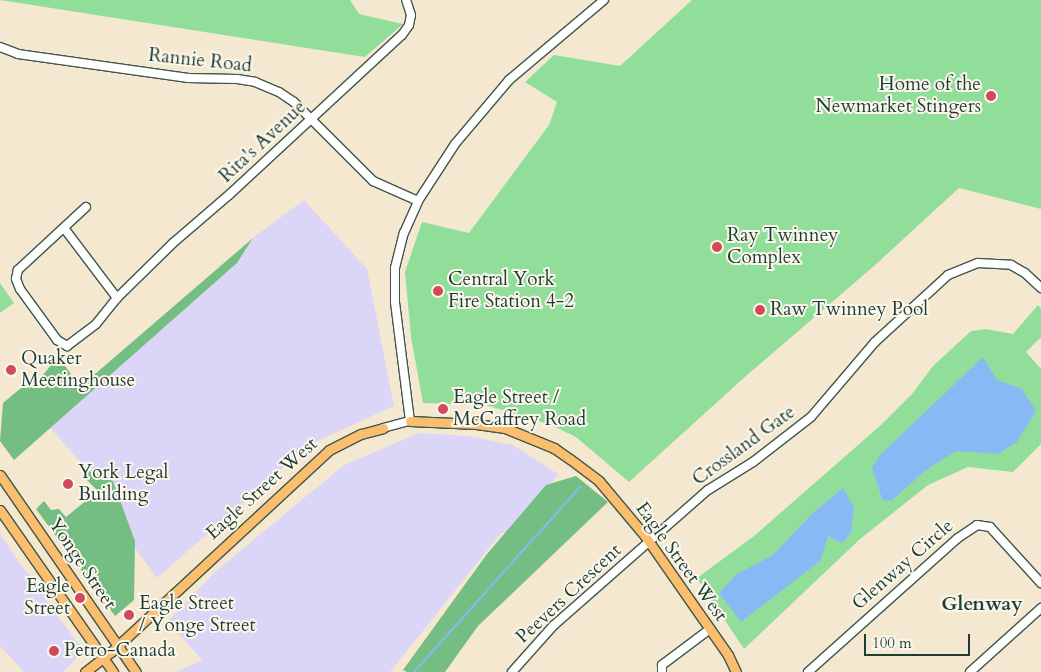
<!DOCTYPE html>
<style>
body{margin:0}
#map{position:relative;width:1041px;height:672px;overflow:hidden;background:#f5e8d1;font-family:Cardo,serif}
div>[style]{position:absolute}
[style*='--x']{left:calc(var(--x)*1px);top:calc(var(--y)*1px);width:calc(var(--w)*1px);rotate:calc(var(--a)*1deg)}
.built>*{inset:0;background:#dbd6f7}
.green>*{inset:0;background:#91de9b}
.forest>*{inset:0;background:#74bd83}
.water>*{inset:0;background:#89b9f5}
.stream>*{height:2px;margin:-1px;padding:0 1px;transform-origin:1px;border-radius:1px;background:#89b9f5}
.roads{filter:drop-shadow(1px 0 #3f574c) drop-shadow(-1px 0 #3f574c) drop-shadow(0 1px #3f574c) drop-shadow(0 -1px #3f574c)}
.minor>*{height:8px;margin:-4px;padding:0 4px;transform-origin:4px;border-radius:4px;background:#fff}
.major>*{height:9px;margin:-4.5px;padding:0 4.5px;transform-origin:4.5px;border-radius:4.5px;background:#fbbe6e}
.dots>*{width:14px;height:14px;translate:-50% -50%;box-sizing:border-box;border:2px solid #fbf7ec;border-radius:50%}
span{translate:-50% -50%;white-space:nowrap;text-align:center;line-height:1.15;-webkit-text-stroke:4px #fbf7ec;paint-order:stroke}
.street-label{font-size:19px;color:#1f3d34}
.poi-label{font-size:19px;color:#1f3d34}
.right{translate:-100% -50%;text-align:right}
.left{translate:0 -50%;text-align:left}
.neighbourhood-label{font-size:20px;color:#1f3d34;font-weight:700}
.scale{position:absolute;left:864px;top:634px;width:106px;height:22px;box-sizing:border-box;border:2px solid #1f3d34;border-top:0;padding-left:6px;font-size:15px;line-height:18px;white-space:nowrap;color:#1f3d34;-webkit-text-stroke:4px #fbf7ec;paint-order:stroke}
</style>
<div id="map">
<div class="built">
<div style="clip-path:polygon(304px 200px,367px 269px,394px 406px,309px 445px,157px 578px,135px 548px,135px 541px,113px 481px,89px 471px,50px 428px,237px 263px,253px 238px)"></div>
<div style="clip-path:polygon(419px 433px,467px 436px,513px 445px,558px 474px,519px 529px,501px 533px,390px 672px,176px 672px,202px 660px,168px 621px,216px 571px,344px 465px)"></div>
<div style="clip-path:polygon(0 534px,24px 569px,48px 595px,45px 599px,84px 651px,63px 672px,24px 672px,0 646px)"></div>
</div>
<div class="green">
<div style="clip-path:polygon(0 0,350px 0,359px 14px,403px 24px,365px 57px)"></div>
<div style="clip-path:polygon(692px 0,1041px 0,1041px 209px,959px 188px,874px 266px,747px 375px,629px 482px,576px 437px,551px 425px,486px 405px,423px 403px,411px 337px,405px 272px,422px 222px,469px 233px,549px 125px,557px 102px,525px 82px,554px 55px,620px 66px)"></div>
<div style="clip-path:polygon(0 283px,14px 303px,0 313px)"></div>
<div style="clip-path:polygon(1038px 305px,1041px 309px,1041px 337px,1026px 352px,1041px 369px,1041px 444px,1013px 472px,968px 467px,928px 485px,860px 539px,744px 649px,697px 578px,754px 536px,881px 425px,912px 394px,933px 366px,971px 331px,986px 329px,1013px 334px)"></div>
</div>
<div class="forest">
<div style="clip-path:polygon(253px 238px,237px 263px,14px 460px,0 441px,3px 403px,27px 383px,40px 379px,58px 356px,80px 387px)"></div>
<div style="clip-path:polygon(89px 471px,113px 481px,135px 541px,134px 600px,115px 616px,36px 509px,44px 501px,51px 510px,59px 509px,66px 517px,98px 491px,84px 477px)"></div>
<div style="clip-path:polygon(576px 476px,608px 502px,478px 626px,445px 672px,407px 672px,403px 670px,487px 554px,546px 485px)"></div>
</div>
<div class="water">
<div style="clip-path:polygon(983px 357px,997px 380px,1022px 389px,1036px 411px,1017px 442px,998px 454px,956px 451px,926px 470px,892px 500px,883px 501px,872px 468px,881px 454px)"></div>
<div style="clip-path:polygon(843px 488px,854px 508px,851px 533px,842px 543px,828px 536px,820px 561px,741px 622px,719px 593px,737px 574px,773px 555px,812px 514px)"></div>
</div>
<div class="stream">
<div style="--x:414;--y:672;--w:249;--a:-48.1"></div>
</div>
<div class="roads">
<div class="minor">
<div style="--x:0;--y:47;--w:19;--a:21"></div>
<div style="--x:18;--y:54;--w:172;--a:8"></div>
<div style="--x:188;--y:78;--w:49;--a:1.2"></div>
<div style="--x:237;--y:79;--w:18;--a:9"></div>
<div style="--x:255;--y:82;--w:26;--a:23"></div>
<div style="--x:279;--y:92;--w:18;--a:34"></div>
<div style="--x:294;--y:102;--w:112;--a:45"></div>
<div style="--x:373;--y:181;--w:49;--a:24"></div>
<div style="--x:86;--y:207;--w:93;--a:137.2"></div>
<div style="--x:18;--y:270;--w:9;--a:103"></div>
<div style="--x:16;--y:279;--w:11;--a:68"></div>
<div style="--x:20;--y:289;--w:63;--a:54"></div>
<div style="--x:57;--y:340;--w:12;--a:31"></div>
<div style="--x:67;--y:346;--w:36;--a:-37"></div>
<div style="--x:96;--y:324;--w:33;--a:-51"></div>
<div style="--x:117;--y:298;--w:78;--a:-44.5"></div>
<div style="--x:173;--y:243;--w:75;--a:-40.7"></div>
<div style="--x:230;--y:194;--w:234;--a:-42.8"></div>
<div style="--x:402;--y:35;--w:12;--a:-55"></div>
<div style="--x:409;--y:25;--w:10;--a:-79"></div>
<div style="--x:411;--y:15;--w:16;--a:-108"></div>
<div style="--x:64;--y:228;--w:88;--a:52.9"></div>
<div style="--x:383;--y:428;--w:28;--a:-15"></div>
<div style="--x:410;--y:421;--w:120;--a:-97.2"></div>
<div style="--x:395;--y:302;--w:34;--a:-90"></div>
<div style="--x:395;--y:268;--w:36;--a:-76"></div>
<div style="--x:404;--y:233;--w:35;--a:-66"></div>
<div style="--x:418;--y:201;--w:68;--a:-57"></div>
<div style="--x:455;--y:144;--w:84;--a:-49.8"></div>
<div style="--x:509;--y:80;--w:124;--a:-40.1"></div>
<div style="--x:512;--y:672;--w:62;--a:-48.3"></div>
<div style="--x:553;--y:626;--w:206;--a:-41.3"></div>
<div style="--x:708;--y:490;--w:53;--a:-31.9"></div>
<div style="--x:753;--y:462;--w:73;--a:-37.8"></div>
<div style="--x:811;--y:417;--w:99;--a:-49.5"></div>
<div style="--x:875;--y:342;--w:99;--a:-42.5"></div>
<div style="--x:948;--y:275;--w:32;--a:-22"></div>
<div style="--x:978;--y:263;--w:33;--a:3"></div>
<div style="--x:1011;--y:265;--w:16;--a:30"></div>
<div style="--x:1025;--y:273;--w:22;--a:43"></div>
<div style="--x:662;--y:672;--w:7;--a:-90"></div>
<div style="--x:662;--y:665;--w:60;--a:-36.9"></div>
<div style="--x:808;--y:672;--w:201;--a:-41.8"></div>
<div style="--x:958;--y:538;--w:23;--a:-34"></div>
<div style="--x:977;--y:525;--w:13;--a:9"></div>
<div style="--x:990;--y:527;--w:76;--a:47.7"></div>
<div style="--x:970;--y:672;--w:96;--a:-42"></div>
</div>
<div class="major">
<div style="--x:410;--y:421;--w:66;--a:2.6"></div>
<div style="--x:476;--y:424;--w:29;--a:8"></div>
<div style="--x:505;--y:428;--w:53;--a:22.2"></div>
<div style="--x:554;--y:448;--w:19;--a:35"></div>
<div style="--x:570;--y:459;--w:36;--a:37"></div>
<div style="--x:599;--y:481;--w:72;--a:50.1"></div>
<div style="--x:645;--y:536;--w:145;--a:55.1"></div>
<div style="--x:728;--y:655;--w:19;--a:65"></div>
<div style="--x:0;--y:475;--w:239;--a:55.4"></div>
<div style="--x:0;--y:510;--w:198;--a:55.1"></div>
<div style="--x:85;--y:672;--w:33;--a:-38"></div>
<div style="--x:111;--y:652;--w:297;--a:-42.8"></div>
<div style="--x:329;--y:450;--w:36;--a:-27"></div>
<div style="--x:361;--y:434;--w:23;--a:-15"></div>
</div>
</div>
<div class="dots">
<div style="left:991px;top:96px;background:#d1495b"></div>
<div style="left:717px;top:247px;background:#d1495b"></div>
<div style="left:438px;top:291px;background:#d1495b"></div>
<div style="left:760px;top:310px;background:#d1495b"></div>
<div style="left:11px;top:370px;background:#d1495b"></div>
<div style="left:443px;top:409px;background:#d1495b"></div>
<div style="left:68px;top:484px;background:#d1495b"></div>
<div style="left:80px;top:598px;background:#d1495b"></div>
<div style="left:129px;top:615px;background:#d1495b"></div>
<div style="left:54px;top:651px;background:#d1495b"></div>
</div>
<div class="street-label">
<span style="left:200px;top:61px;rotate:6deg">Rannie Road</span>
<span style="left:263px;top:142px;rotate:-43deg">Rita's Avenue</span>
<span style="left:744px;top:446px;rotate:-36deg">Crossland Gate</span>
<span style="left:262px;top:489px;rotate:-42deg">Eagle Street West</span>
<span style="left:681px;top:562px;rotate:54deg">Eagle Street West</span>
<span style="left:82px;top:564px;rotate:56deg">Yonge Street</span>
<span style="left:903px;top:565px;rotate:-41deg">Glenway Circle</span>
<span style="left:569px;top:594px;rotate:-43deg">Peevers Crescent</span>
</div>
<div class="poi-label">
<span class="right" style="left:981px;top:96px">Home of the<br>Newmarket Stingers</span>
<span class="left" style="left:727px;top:247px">Ray Twinney<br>Complex</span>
<span class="left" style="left:448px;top:291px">Central York<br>Fire Station 4-2</span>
<span class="left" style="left:770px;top:310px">Raw Twinney Pool</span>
<span class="left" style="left:21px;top:370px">Quaker<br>Meetinghouse</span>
<span class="left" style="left:453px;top:409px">Eagle Street /<br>McCaffrey Road</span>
<span class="left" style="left:78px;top:484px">York Legal<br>Building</span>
<span class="right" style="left:70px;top:598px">Eagle<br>Street</span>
<span class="left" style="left:139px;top:615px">Eagle Street<br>/ Yonge Street</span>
<span class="left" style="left:64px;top:651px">Petro-Canada</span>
</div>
<div class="neighbourhood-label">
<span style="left:982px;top:603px">Glenway</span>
</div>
<div class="scale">100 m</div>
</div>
